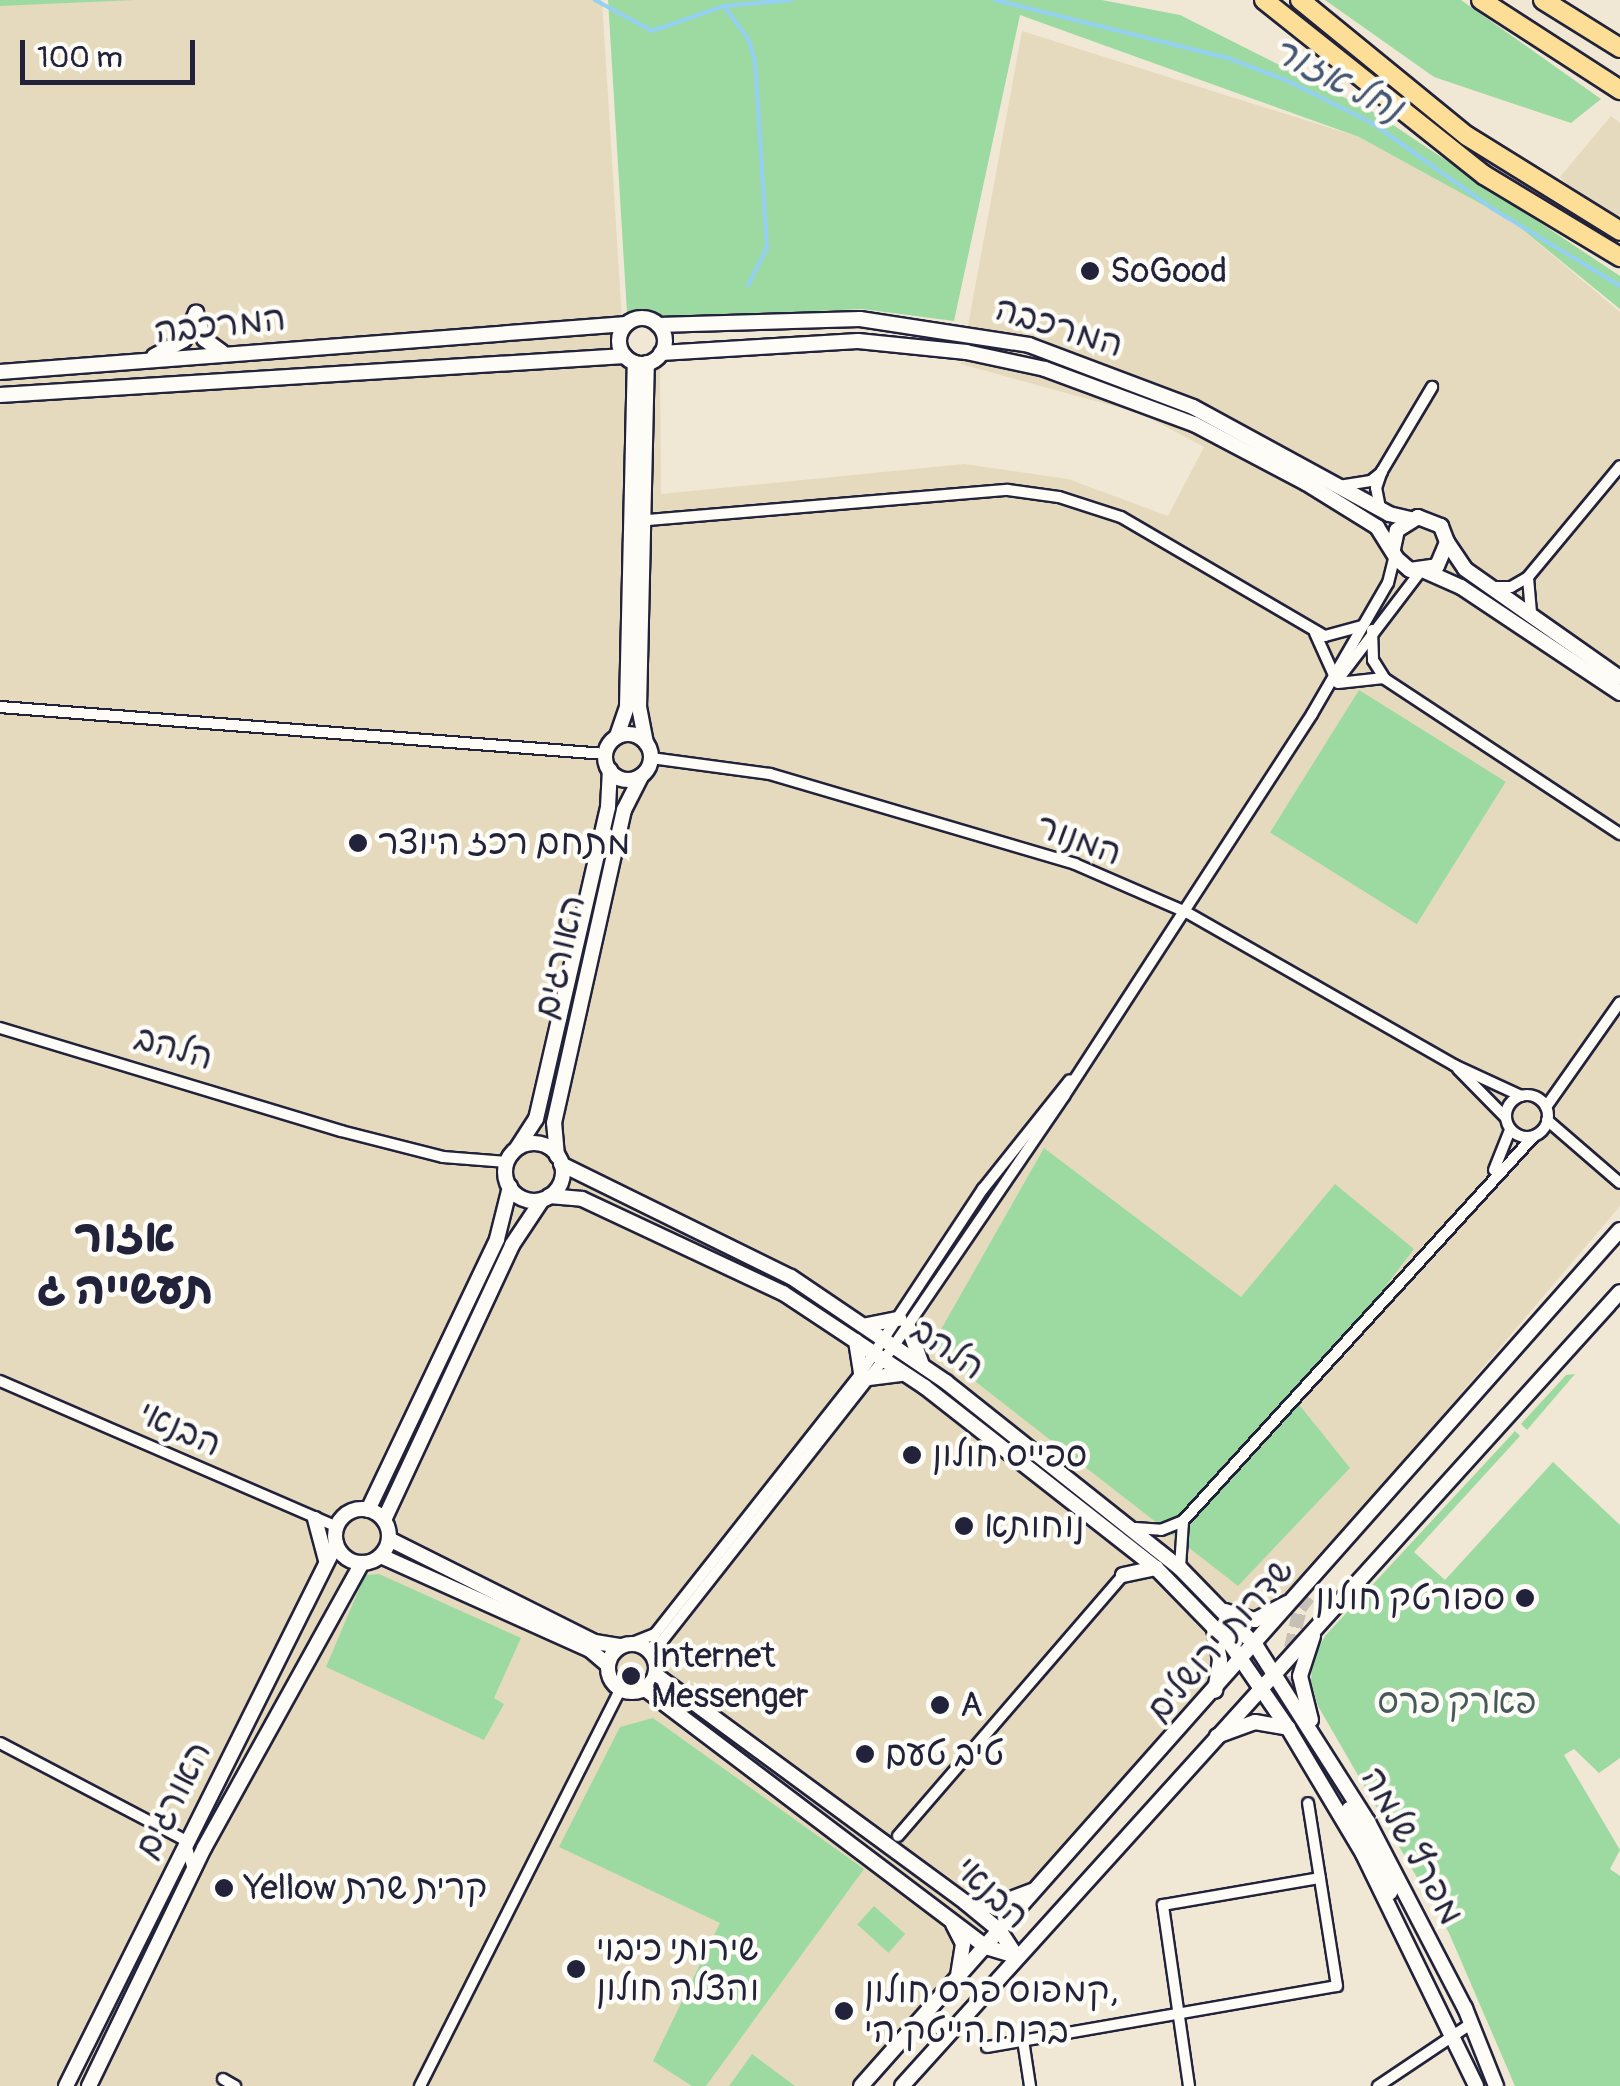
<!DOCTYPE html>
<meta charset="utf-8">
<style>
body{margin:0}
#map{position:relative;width:1620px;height:2086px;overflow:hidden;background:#f0e8d5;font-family:Pangolin,"Playpen Sans Hebrew",sans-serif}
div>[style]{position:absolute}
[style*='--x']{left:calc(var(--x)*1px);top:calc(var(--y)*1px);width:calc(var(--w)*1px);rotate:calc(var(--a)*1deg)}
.built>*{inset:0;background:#e6dabe}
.green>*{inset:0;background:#9ddaa2;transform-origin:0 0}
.stream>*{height:4px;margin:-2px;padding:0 2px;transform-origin:2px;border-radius:2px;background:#94cff4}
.secondary-tunnel>*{height:14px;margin-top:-7px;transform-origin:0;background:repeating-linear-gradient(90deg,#c7c0b6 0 14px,transparent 0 21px)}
.roads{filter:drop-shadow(2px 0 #22223b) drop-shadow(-2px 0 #22223b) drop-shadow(0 2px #22223b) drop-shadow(0 -2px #22223b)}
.street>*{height:10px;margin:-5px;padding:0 5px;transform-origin:5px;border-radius:5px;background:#fdfcf7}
.street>.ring{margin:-5px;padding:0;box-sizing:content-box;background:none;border:10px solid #fdfcf7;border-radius:50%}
.secondary>*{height:14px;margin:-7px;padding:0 7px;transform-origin:7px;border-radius:7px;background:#fdfcf7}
.secondary>.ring{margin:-7px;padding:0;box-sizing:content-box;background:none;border:14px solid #fdfcf7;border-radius:50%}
.highway>*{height:18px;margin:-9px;padding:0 9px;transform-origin:9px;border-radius:9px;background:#fcde96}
.dots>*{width:28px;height:28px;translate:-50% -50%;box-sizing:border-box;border:5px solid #fdfcf7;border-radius:50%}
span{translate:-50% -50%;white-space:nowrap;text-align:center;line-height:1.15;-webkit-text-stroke:9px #fdfcf7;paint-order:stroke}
.poi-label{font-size:35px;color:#22223b}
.left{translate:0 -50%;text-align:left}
.right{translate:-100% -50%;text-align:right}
.street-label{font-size:35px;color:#22223b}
.park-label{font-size:35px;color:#47595a}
.water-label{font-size:38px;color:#445672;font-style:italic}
.district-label{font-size:45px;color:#22223b;font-weight:700}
.scale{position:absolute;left:20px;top:40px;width:175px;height:45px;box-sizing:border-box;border:5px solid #22223b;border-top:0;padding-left:12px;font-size:30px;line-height:35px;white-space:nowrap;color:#22223b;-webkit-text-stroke:8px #fdfcf7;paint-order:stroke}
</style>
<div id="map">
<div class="built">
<div style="clip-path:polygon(0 0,602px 0,625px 368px,660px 367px,661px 494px,964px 464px,1068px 479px,1168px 516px,1204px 447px,1142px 414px,961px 364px,1022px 31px,1359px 137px,1512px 221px,1620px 312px,1620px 1206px,1210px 1689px,853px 2086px,0 2086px)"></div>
<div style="clip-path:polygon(1611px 116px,1620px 123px,1620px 222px,1589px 206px,1560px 177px)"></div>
</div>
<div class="green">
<div style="clip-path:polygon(0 0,135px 0,0 6px)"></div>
<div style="clip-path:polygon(608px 0,1102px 0,1180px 15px,1375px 113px,1620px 276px,1620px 309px,1512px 221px,1359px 137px,1020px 15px,954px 321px,862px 309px,664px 318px,627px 313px)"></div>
<div style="clip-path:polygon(1325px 0,1461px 0,1601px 99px,1571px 123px,1434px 77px)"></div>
<div style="left:1359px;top:690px;width:173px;height:168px;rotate:32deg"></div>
<div style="clip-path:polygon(1044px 1148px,1241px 1297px,1335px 1184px,1414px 1249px,1297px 1402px,1350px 1468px,1238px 1586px,931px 1347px)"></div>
<div style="clip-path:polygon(1575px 1374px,1527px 1430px,1521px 1424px,1566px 1375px)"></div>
<div style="clip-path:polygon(1515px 1431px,1520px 1436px,1414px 1552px,1445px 1580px,1553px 1462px,1620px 1525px,1620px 1758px,1599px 1773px,1574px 1749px,1564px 1755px,1620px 1850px,1610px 1869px,1620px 1876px,1620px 2086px,1515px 2086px,1449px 1933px,1318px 1706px,1311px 1682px,1312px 1660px,1325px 1636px)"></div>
<div style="clip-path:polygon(379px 1574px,521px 1638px,494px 1698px,504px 1704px,484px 1740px,326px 1667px,365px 1575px)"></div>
<div style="clip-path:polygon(653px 1718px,864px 1869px,706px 2086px,692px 2086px,653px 2061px,720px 1923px,559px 1847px,620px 1727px)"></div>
<div style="left:874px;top:1906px;width:42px;height:25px;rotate:42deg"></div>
<div style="clip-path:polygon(752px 2054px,795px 2086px,729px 2086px)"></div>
</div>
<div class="stream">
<div style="--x:595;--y:0;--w:65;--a:28.5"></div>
<div style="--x:652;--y:31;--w:76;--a:-19.1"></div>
<div style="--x:724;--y:6;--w:68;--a:-5"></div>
<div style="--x:995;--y:0;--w:243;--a:14"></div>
<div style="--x:1231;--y:59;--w:63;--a:21.3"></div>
<div style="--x:1290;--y:82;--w:92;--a:26.6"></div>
<div style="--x:1372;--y:123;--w:148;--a:35.4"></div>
<div style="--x:1493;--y:209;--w:149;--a:31.2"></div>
<div style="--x:724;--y:6;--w:42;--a:53.7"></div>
<div style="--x:749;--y:40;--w:23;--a:75"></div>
<div style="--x:755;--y:62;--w:186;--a:86.3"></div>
<div style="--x:767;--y:248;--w:42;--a:117.2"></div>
</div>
<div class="secondary-tunnel">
<div style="--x:1298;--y:1710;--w:62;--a:-96.4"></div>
<div style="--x:1291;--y:1648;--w:41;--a:-77.3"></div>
<div style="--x:1300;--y:1608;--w:20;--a:-53"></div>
</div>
<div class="roads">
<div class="street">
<div style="--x:1339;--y:486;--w:32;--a:-9"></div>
<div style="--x:1371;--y:481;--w:14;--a:-39"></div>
<div style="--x:1380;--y:508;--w:20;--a:-101"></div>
<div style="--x:1376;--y:488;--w:18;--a:-71"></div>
<div style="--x:1382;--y:471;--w:98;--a:-59.2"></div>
<div style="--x:648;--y:520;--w:361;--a:-4.8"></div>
<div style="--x:1008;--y:490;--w:51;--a:7.8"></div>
<div style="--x:1059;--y:497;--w:65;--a:17.9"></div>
<div style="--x:1121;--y:517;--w:236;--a:30.3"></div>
<div style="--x:1325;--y:636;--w:38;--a:-15"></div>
<div style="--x:1528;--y:578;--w:37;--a:85"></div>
<div style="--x:1491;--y:587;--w:20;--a:0"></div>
<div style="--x:1511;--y:587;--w:20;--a:-30"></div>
<div style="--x:1528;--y:577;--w:144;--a:-50.3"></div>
<div style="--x:1372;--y:630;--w:30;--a:88"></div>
<div style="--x:1373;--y:660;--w:22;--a:58"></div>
<div style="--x:1385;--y:679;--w:282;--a:33.4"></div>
<div style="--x:1315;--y:633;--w:46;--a:65.7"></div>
<div style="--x:1340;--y:677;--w:132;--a:-52.7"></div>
<div style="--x:1338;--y:683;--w:46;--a:-6.2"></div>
<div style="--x:0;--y:707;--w:607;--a:4.44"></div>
<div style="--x:651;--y:758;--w:120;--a:7.7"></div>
<div style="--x:770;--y:774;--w:318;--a:16.4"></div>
<div style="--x:1075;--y:864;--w:121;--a:23.4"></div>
<div style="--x:1186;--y:912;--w:309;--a:29.7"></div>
<div style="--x:1454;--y:1065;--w:74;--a:24.8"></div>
<div style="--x:0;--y:1028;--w:356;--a:16.8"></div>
<div style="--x:341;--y:1131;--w:105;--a:14.3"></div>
<div style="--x:443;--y:1157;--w:64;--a:4.5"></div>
<div style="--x:1458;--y:1069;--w:67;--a:45.6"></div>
<div class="ring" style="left:1506px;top:1095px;width:32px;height:32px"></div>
<div style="--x:1546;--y:1107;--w:128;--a:-54.8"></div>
<div style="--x:1547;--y:1120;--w:96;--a:40.8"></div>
<div style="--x:1494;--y:1170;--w:43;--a:-68.2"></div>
<div style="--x:0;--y:1381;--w:367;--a:23.4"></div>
<div style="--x:1135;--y:1528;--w:26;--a:4"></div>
<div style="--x:1161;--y:1530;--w:24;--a:-22"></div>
<div style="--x:1183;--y:1521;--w:520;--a:-47.65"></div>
<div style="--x:1180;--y:1568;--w:46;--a:-86.3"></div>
<div style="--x:630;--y:1644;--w:27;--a:-22"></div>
<div style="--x:655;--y:1634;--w:333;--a:-51.7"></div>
<div style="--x:861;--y:1373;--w:221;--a:-56.5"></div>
<div style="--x:983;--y:1189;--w:139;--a:-51.4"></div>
<div style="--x:657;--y:1666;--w:25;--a:-79"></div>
<div style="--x:662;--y:1641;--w:374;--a:-51.8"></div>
<div style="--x:893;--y:1347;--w:304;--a:-55.7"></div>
<div style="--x:1064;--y:1096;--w:455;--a:-57"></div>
<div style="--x:1312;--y:714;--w:151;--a:-59.9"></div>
<div style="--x:1388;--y:583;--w:30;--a:-76"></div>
<div style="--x:0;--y:1743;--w:209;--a:27.7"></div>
<div style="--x:185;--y:1840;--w:31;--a:75"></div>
<div style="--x:898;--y:1836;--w:345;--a:-49.2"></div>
<div style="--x:1023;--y:2040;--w:47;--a:81.3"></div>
<div style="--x:987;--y:2047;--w:355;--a:-9.9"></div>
<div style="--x:1337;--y:1986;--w:185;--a:-99"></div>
<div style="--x:223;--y:2079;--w:14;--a:30"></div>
<div style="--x:420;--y:2086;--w:444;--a:-63.2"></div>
<div style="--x:1189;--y:2086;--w:183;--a:-98.2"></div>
<div style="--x:1163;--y:1905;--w:159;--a:-9.8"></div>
<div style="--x:1378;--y:2086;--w:110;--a:-33.8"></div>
</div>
<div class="secondary">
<div style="--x:196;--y:313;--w:27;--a:73"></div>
<div style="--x:204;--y:339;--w:22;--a:36"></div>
<div class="ring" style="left:619px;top:318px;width:32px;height:32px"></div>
<div style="--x:658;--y:325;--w:202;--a:-1.7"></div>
<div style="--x:860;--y:319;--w:171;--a:8.7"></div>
<div style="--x:1029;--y:345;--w:175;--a:20.7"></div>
<div style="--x:1193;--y:407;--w:223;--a:28.6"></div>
<div style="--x:1389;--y:514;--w:22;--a:13"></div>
<div style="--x:661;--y:353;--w:197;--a:-3.5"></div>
<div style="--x:858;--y:341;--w:109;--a:5.8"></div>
<div style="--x:966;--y:352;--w:81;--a:12.1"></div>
<div style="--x:1045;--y:369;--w:159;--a:20.3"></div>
<div style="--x:1194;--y:424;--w:127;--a:27.8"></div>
<div style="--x:1306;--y:483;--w:84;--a:31.8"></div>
<div style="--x:1377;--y:527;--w:36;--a:58"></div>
<div style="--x:1396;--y:558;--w:18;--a:41"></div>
<div style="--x:1410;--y:570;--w:27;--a:-8"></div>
<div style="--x:1437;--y:566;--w:26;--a:-67"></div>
<div style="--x:1447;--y:542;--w:17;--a:-111"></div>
<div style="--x:1441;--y:526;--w:25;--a:-159"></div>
<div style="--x:1418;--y:517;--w:25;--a:148"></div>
<div style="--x:1397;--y:530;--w:19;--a:102"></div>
<div style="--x:154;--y:356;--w:34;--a:-28"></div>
<div style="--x:184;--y:340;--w:30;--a:-66"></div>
<div style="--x:0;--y:372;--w:628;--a:-4.38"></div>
<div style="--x:0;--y:395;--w:626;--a:-3.57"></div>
<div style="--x:1447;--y:542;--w:32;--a:56"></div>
<div style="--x:1465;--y:569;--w:189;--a:35.1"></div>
<div style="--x:1425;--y:571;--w:39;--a:24"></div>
<div style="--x:1461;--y:587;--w:191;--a:33.7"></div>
<div class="ring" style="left:605px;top:734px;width:32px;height:32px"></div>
<div style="--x:617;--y:736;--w:31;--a:-71"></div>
<div style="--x:627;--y:707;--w:344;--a:-88.7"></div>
<div style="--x:646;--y:743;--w:36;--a:-101"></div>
<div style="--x:639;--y:708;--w:345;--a:-88.7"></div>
<div class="ring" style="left:505px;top:1143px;width:44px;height:44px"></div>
<div style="--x:517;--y:1148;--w:35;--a:-57"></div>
<div style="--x:536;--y:1119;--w:320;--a:-77"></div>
<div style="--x:608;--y:807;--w:37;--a:-87"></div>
<div style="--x:557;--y:1156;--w:33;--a:-95"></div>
<div style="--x:554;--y:1123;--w:321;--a:-77.4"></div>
<div style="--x:624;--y:810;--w:38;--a:-63"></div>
<div style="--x:561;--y:1164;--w:256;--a:26.2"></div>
<div style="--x:791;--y:1277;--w:187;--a:34.1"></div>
<div style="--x:946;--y:1382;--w:299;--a:38.5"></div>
<div style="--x:1180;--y:1568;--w:109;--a:45.7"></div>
<div style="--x:1256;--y:1646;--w:209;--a:57.5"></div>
<div style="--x:1368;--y:1822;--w:210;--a:62.5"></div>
<div style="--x:1465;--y:2008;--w:84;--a:68.3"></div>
<div style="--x:549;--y:1196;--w:33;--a:5"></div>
<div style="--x:582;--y:1199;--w:222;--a:25.1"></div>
<div style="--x:783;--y:1293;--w:170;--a:33.5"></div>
<div style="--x:925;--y:1387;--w:293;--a:38.1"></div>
<div style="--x:1156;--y:1568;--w:107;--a:45.8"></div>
<div style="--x:1231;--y:1645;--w:101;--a:55.5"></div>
<div style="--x:1288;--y:1728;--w:147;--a:59.2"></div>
<div style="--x:1363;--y:1854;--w:258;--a:64"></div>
<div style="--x:867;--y:1325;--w:33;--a:-11"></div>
<div style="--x:908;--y:1326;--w:41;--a:70.3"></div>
<div style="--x:856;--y:1341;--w:32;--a:81"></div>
<div style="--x:869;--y:1378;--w:32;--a:-7"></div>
<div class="ring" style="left:335px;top:1509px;width:40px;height:40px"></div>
<div style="--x:368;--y:1510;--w:300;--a:-64.5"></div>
<div style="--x:497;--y:1239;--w:54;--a:-76"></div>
<div style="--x:315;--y:1519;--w:42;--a:75"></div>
<div style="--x:384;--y:1520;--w:303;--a:-65"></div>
<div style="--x:512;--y:1245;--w:54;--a:-56.3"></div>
<div style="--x:389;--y:1539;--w:230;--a:26.6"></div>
<div style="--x:595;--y:1642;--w:26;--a:9"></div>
<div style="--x:381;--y:1556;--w:229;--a:24.2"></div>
<div style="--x:590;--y:1650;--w:23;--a:40"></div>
<div style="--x:1123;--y:1575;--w:34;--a:-12"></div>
<div style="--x:1225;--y:1611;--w:31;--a:17"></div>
<div style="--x:1255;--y:1620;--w:36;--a:-28"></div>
<div style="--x:1214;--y:1629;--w:32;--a:79"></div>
<div style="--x:1220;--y:1660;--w:31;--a:99"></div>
<div class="ring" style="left:608px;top:1644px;width:34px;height:34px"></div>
<div style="--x:656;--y:1675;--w:383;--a:36.3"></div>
<div style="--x:965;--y:1902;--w:45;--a:39.6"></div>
<div style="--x:1000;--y:1931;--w:30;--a:57"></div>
<div style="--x:645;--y:1689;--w:428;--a:37.1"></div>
<div style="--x:986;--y:1947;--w:31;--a:17"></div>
<div style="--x:1311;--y:1720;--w:45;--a:-104"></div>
<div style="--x:1300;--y:1676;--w:42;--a:-72"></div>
<div style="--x:1217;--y:1736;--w:40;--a:-20.2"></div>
<div style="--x:1255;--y:1722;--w:34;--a:10"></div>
<div style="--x:1349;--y:1809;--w:93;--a:63.7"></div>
<div style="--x:967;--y:1903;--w:25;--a:7"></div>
<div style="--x:992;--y:1906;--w:43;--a:-20.6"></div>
<div style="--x:953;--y:1924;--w:22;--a:63"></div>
<div style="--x:963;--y:1944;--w:30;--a:99"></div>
<div style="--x:66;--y:2086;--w:606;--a:-63.52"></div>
<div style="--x:89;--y:2086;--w:264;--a:-64.2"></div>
<div style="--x:204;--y:1848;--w:326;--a:-61"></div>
<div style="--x:861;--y:2086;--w:1144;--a:-48.44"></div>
<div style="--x:902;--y:2086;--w:1070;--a:-47.88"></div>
</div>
<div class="highway">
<div style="--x:1264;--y:0;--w:281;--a:38.5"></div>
<div style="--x:1484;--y:175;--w:159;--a:31.1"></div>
<div style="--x:1300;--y:0;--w:215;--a:39.2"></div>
<div style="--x:1467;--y:136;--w:180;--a:31.8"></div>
<div style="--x:1481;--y:0;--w:166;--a:32.9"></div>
<div style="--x:1543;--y:0;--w:91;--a:31.9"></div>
</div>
</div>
<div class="dots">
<div style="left:1090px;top:271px;background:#22223b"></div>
<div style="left:358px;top:843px;background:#22223b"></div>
<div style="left:912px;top:1455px;background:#22223b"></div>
<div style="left:964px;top:1526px;background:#22223b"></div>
<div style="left:1525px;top:1598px;background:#22223b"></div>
<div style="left:631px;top:1676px;background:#22223b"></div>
<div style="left:940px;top:1705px;background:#22223b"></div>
<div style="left:865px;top:1754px;background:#22223b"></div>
<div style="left:224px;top:1888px;background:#22223b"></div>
<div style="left:576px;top:1969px;background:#22223b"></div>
<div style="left:844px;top:2011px;background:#22223b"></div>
</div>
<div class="poi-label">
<span class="left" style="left:1110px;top:271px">SoGood</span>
<span class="left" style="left:378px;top:843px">מתחם רכז היוצר</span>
<span class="left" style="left:932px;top:1455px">ספייס חולון</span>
<span class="left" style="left:984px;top:1526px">נוחותא</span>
<span class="right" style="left:1505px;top:1598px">ספורטק חולון</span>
<span class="left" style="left:651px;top:1676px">Internet<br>Messenger</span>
<span class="left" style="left:960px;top:1705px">A</span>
<span class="left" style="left:885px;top:1754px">טיב טעם</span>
<span class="left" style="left:244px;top:1888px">Yellow קרית שרת</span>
<span class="left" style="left:596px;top:1969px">שירותי כיבוי<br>והצלה חולון</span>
<span class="left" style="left:864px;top:2011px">קמפוס פרס חולון,<br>ברוח הייטק הי</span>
</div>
<div class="street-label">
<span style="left:220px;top:325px;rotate:-6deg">המרכבה</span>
<span style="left:1059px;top:327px;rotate:17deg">המרכבה</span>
<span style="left:1079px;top:840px;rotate:20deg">המנור</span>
<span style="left:560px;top:957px;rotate:-77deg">האורגים</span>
<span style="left:174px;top:1048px;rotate:16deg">הלהב</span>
<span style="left:948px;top:1349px;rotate:35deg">הלהב</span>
<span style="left:180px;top:1429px;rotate:24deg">הבנאי</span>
<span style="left:1220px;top:1640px;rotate:-49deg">שדרות ירושלים</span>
<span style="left:173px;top:1800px;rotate:-63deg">האורגים</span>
<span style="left:1412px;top:1846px;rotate:61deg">מפרץ שלמה</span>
<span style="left:992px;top:1893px;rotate:43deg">הבנאי</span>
</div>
<div class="park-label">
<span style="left:1457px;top:1702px">פארק פרס</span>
</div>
<div class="water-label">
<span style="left:1337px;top:80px;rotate:27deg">נחל אזור</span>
</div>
<div class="district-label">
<span style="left:125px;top:1264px">אזור<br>תעשייה ג</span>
</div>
<div class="scale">100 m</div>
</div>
